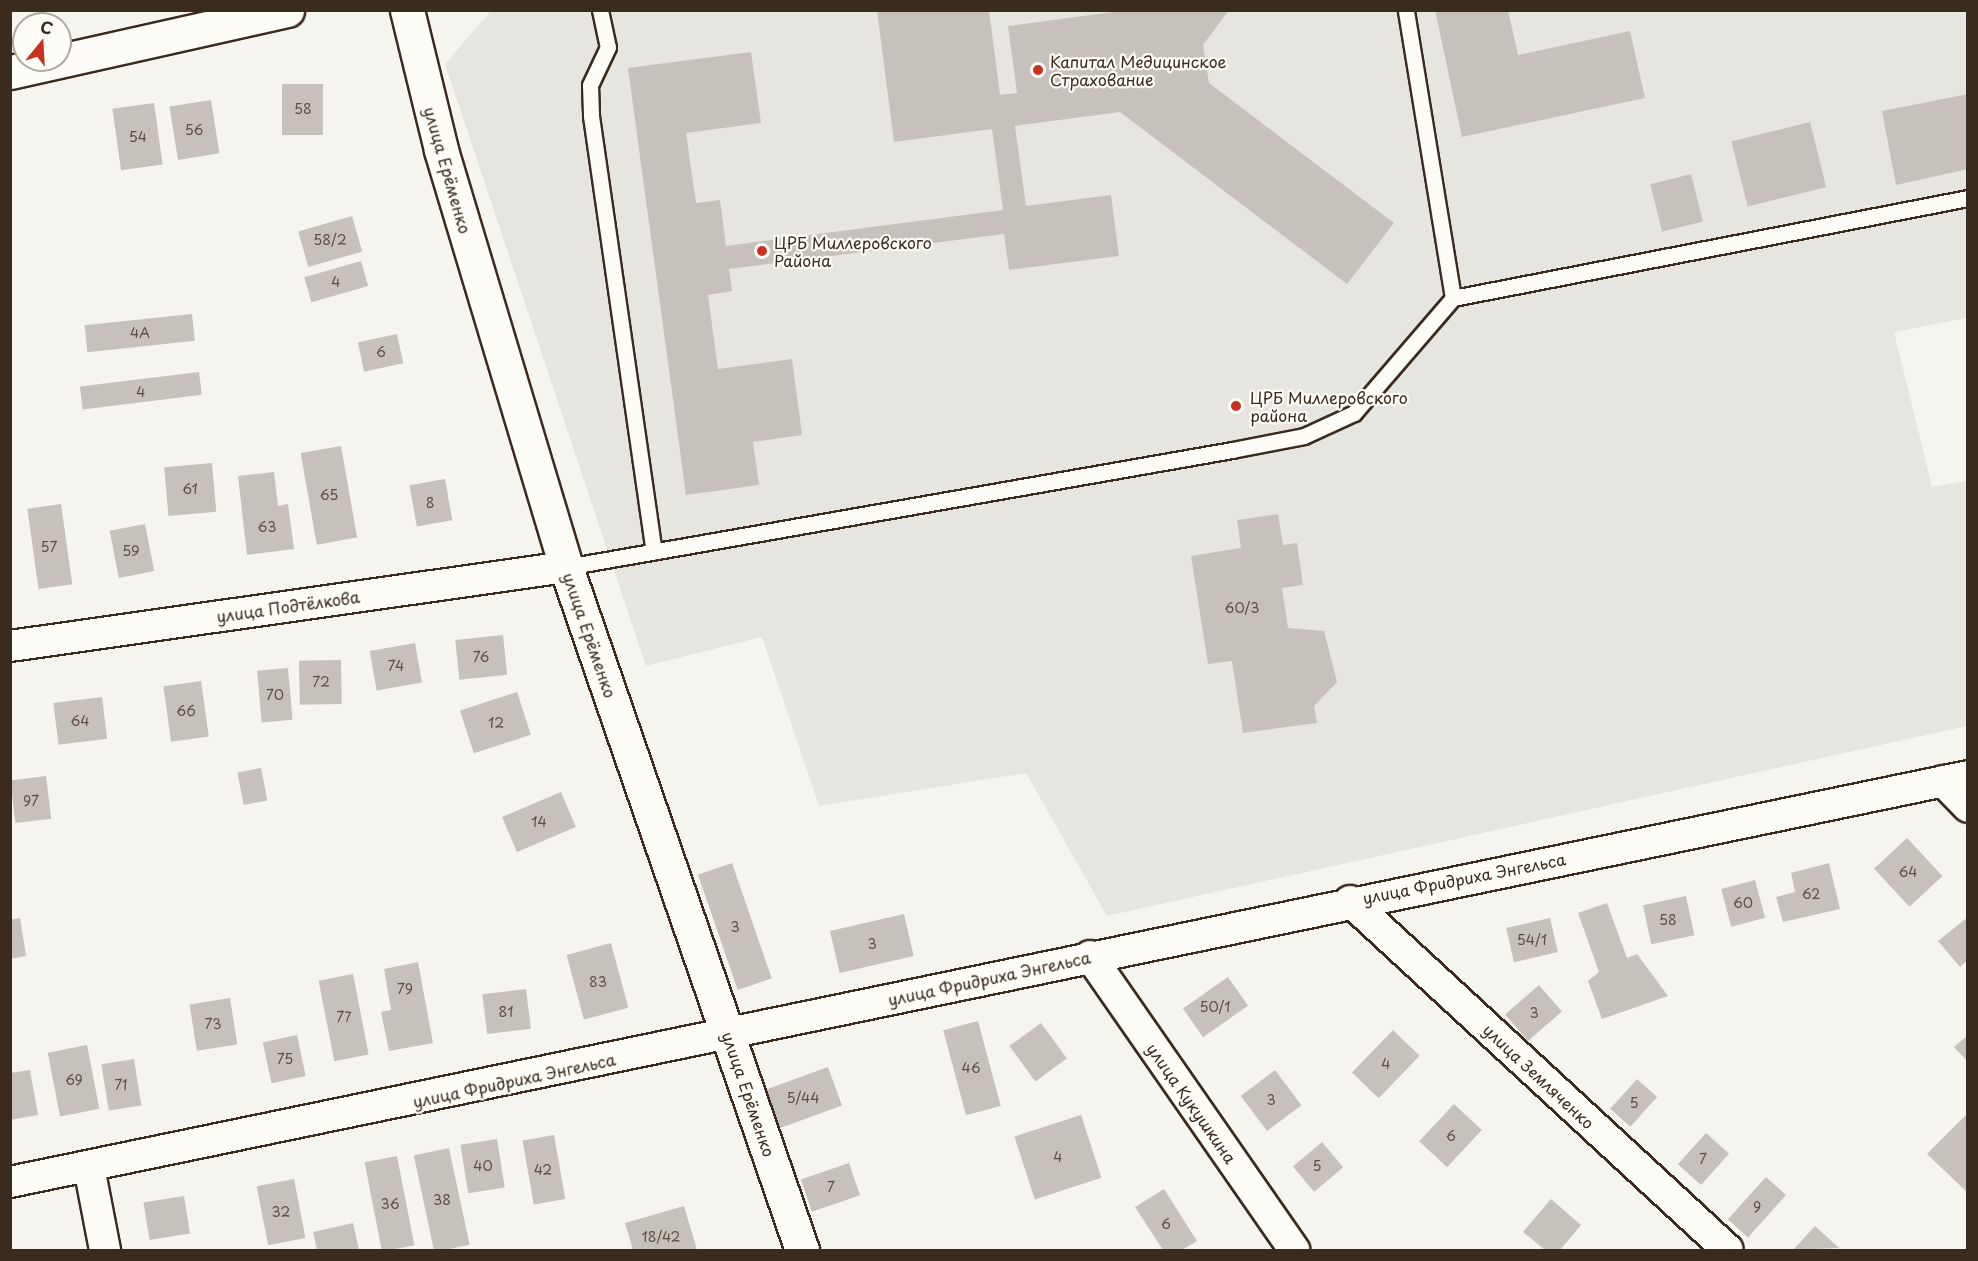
<!DOCTYPE html>
<meta charset="utf-8">
<style>
body{margin:0}
#map{position:relative;width:1978px;height:1261px;overflow:hidden;background:#f5f4ee;font-family:"Playpen Sans",sans-serif}
div>[style]{position:absolute}
[style*='--x']{left:calc(var(--x)*1px);top:calc(var(--y)*1px);width:calc(var(--w)*1px);rotate:calc(var(--a)*1deg)}
.built>*{inset:0;background:#e7e5df}
.building>*{inset:0;background:#c7c1bb;transform-origin:0 0}
.roads{filter:drop-shadow(2px 0 #3b2a1e) drop-shadow(-2px 0 #3b2a1e) drop-shadow(0 2px #3b2a1e) drop-shadow(0 -2px #3b2a1e)}
.service>*{height:15px;margin:-7.5px;padding:0 7.5px;transform-origin:7.5px;border-radius:7.5px;background:#fdfcf7}
.minor>*{height:30px;margin:-15px;padding:0 15px;transform-origin:15px;border-radius:15px;background:#fdfcf7}
.tertiary>*{height:33px;margin:-16.5px;padding:0 16.5px;transform-origin:16.5px;border-radius:16.5px;background:#fdfcf7}
.secondary>*{height:33px;margin:-16.5px;padding:0 16.5px;transform-origin:16.5px;border-radius:16.5px;background:#fdfcf7}
.dots>*{width:16px;height:16px;translate:-50% -50%;box-sizing:border-box;border:3px solid #fdfcf7;border-radius:50%}
span{translate:-50% -50%;white-space:nowrap;text-align:center;line-height:1.15;-webkit-text-stroke:4.5px #fdfcf7;paint-order:stroke}
.number-label{font-size:14px;color:#5e5045}
.number-label span{-webkit-text-stroke-width:0}
.poi-label{font-size:16px;color:#3b2a1e}
.left{translate:0 -50%;text-align:left}
.street-label{font-size:16px;color:#3b2a1e}
.frame{position:absolute;inset:0;border:12px solid #3b2a1e;pointer-events:none}
.north{position:absolute;left:12px;top:12px;width:60px;height:60px;box-sizing:border-box;background:#fdfcf7;border:2px solid #afa8a0;border-radius:50%;rotate:18deg;font-size:16px;font-weight:700;line-height:24px;text-align:center;color:#3b2a1e}
.north::after{content:'';display:block;margin:auto;width:21px;height:27px;background:#c8321e;clip-path:polygon(50% 0,100% 100%,50% 72%,0 100%)}
</style>
<div id="map">
<div class="built">
<div style="clip-path:polygon(492px 10px,1967px 11px,1967px 318px,1894px 332px,1932px 487px,1967px 481px,1967px 726px,1107px 916px,1026px 773px,819px 806px,762px 637px,646px 666px,445px 64px)"></div>
</div>
<div class="building">
<div style="clip-path:polygon(877px 10px,989px 10px,1000px 95px,1017px 93px,1008px 26px,1128px 10px,1229px 10px,1203px 45px,1209px 83px,1394px 223px,1347px 284px,1120px 112px,1015px 126px,1026px 206px,1111px 195px,1119px 256px,1009px 270px,1004px 234px,729px 269px,732px 291px,708px 295px,718px 369px,792px 359px,802px 435px,753px 442px,759px 485px,686px 495px,628px 68px,751px 52px,761px 123px,686px 133px,696px 203px,720px 200px,726px 246px,1003px 210px,992px 129px,894px 142px)"></div>
<div style="clip-path:polygon(1435px 10px,1508px 10px,1518px 55px,1630px 31px,1645px 98px,1462px 137px)"></div>
<div style="left:282px;top:84px;width:41px;height:51px"></div>
<div style="clip-path:polygon(1968px 94px,1968px 169px,1896px 185px,1882px 111px)"></div>
<div style="left:211px;top:100px;width:54px;height:42px;rotate:81deg"></div>
<div style="left:154px;top:103px;width:62px;height:42px;rotate:82deg"></div>
<div style="left:1810px;top:122px;width:67px;height:81px;rotate:76deg"></div>
<div style="left:1691px;top:174px;width:49px;height:42px;rotate:76deg"></div>
<div style="left:352px;top:216px;width:37px;height:56px;rotate:74deg"></div>
<div style="left:361px;top:261px;width:26px;height:59px;rotate:74deg"></div>
<div style="left:192px;top:314px;width:27px;height:108px;rotate:84deg"></div>
<div style="left:397px;top:334px;width:30px;height:40px;rotate:78deg"></div>
<div style="left:199px;top:372px;width:23px;height:120px;rotate:83deg"></div>
<div style="left:341px;top:446px;width:93px;height:41px;rotate:80deg"></div>
<div style="left:212px;top:463px;width:49px;height:48px;rotate:85deg"></div>
<div style="clip-path:polygon(274px 472px,278px 506px,288px 504px,294px 549px,247px 555px,238px 476px)"></div>
<div style="left:445px;top:479px;width:42px;height:36px;rotate:80deg"></div>
<div style="left:61px;top:504px;width:81px;height:34px;rotate:82deg"></div>
<div style="clip-path:polygon(1278px 514px,1283px 545px,1297px 543px,1303px 585px,1282px 588px,1288px 628px,1324px 631px,1337px 682px,1314px 706px,1317px 723px,1243px 733px,1232px 661px,1208px 664px,1191px 556px,1241px 548px,1237px 520px)"></div>
<div style="left:145px;top:524px;width:48px;height:36px;rotate:79deg"></div>
<div style="left:503px;top:635px;width:40px;height:48px;rotate:84deg"></div>
<div style="left:415px;top:643px;width:40px;height:46px;rotate:80deg"></div>
<div style="left:341px;top:660px;width:44px;height:42px;rotate:89deg"></div>
<div style="left:288px;top:668px;width:52px;height:31px;rotate:85deg"></div>
<div style="left:201px;top:681px;width:56px;height:38px;rotate:82deg"></div>
<div style="left:517px;top:692px;width:45px;height:60px;rotate:72deg"></div>
<div style="left:102px;top:697px;width:42px;height:49px;rotate:83deg"></div>
<div style="left:261px;top:768px;width:33px;height:24px;rotate:79deg"></div>
<div style="left:46px;top:776px;width:43px;height:36px;rotate:83deg"></div>
<div style="left:561px;top:792px;width:38px;height:64px;rotate:67deg"></div>
<div style="left:1907px;top:838px;width:52px;height:45px;rotate:47deg"></div>
<div style="left:732px;top:863px;width:122px;height:36px;rotate:71deg"></div>
<div style="clip-path:polygon(1829px 863px,1840px 909px,1783px 922px,1776px 897px,1795px 892px,1791px 873px)"></div>
<div style="left:1755px;top:880px;width:39px;height:35px;rotate:75deg"></div>
<div style="left:1686px;top:896px;width:40px;height:44px;rotate:78deg"></div>
<div style="clip-path:polygon(1607px 903px,1627px 958px,1637px 954px,1668px 996px,1602px 1019px,1588px 981px,1599px 972px,1578px 913px)"></div>
<div style="left:904px;top:914px;width:43px;height:76px;rotate:77deg"></div>
<div style="clip-path:polygon(1968px 917px,1968px 960px,1960px 967px,1938px 941px)"></div>
<div style="clip-path:polygon(20px 918px,26px 956px,10px 959px,10px 920px)"></div>
<div style="left:1550px;top:918px;width:35px;height:45px;rotate:77deg"></div>
<div style="left:611px;top:943px;width:67px;height:46px;rotate:75deg"></div>
<div style="clip-path:polygon(418px 962px,433px 1043px,389px 1051px,381px 1012px,391px 1010px,384px 969px)"></div>
<div style="left:353px;top:974px;width:82px;height:35px;rotate:79deg"></div>
<div style="left:1228px;top:977px;width:35px;height:55px;rotate:55deg"></div>
<div style="left:1539px;top:985px;width:35px;height:45px;rotate:49deg"></div>
<div style="left:526px;top:989px;width:40px;height:44px;rotate:83deg"></div>
<div style="left:230px;top:998px;width:47px;height:41px;rotate:81deg"></div>
<div style="left:978px;top:1021px;width:88px;height:36px;rotate:75deg"></div>
<div style="left:1041px;top:1023px;width:44px;height:39px;rotate:54deg"></div>
<div style="left:1393px;top:1030px;width:37px;height:59px;rotate:44deg"></div>
<div style="left:297px;top:1035px;width:42px;height:35px;rotate:78deg"></div>
<div style="clip-path:polygon(1968px 1035px,1968px 1062px,1954px 1047px)"></div>
<div style="left:87px;top:1045px;width:65px;height:40px;rotate:79deg"></div>
<div style="left:134px;top:1059px;width:47px;height:33px;rotate:81deg"></div>
<div style="left:828px;top:1067px;width:41px;height:68px;rotate:70deg"></div>
<div style="clip-path:polygon(30px 1070px,38px 1115px,10px 1120px,10px 1073px)"></div>
<div style="left:1275px;top:1070px;width:44px;height:43px;rotate:53deg"></div>
<div style="left:1637px;top:1079px;width:27px;height:40px;rotate:42deg"></div>
<div style="left:1454px;top:1104px;width:38px;height:51px;rotate:43deg"></div>
<div style="clip-path:polygon(1968px 1113px,1968px 1193px,1927px 1154px)"></div>
<div style="left:1081px;top:1115px;width:66px;height:70px;rotate:72deg"></div>
<div style="left:1706px;top:1133px;width:31px;height:42px;rotate:42deg"></div>
<div style="left:554px;top:1135px;width:65px;height:32px;rotate:80deg"></div>
<div style="left:497px;top:1139px;width:49px;height:37px;rotate:81deg"></div>
<div style="left:1322px;top:1142px;width:33px;height:38px;rotate:50deg"></div>
<div style="left:449px;top:1148px;width:99px;height:36px;rotate:78deg"></div>
<div style="left:397px;top:1156px;width:91px;height:33px;rotate:79deg"></div>
<div style="left:849px;top:1163px;width:34px;height:51px;rotate:71deg"></div>
<div style="left:1766px;top:1177px;width:27px;height:57px;rotate:42deg"></div>
<div style="left:294px;top:1179px;width:60px;height:38px;rotate:79deg"></div>
<div style="clip-path:polygon(1164px 1189px,1197px 1241px,1182px 1250px,1163px 1250px,1135px 1207px)"></div>
<div style="left:184px;top:1196px;width:38px;height:41px;rotate:81deg"></div>
<div style="clip-path:polygon(1551px 1199px,1581px 1225px,1560px 1250px,1545px 1250px,1523px 1232px)"></div>
<div style="clip-path:polygon(684px 1206px,697px 1250px,633px 1250px,625px 1223px)"></div>
<div style="clip-path:polygon(353px 1223px,359px 1250px,317px 1250px,313px 1232px)"></div>
<div style="clip-path:polygon(1815px 1226px,1839px 1248px,1793px 1250px)"></div>
</div>
<div class="roads">
<div class="service">
<div style="--x:600;--y:10;--w:38;--a:78"></div>
<div style="--x:608;--y:47;--w:42;--a:115.3"></div>
<div style="--x:590;--y:85;--w:31;--a:88"></div>
<div style="--x:591;--y:116;--w:440;--a:81.8"></div>
<div style="--x:1453;--y:298;--w:525;--a:-10.99"></div>
<div style="--x:566;--y:567;--w:676;--a:-9.96"></div>
<div style="--x:1232;--y:450;--w:73;--a:-11"></div>
<div style="--x:1304;--y:436;--w:55;--a:-24.7"></div>
<div style="--x:1354;--y:413;--w:152;--a:-49.3"></div>
<div style="--x:1453;--y:298;--w:292;--a:-99.3"></div>
</div>
<div class="minor">
<div style="--x:10;--y:646;--w:562;--a:-8.09"></div>
<div style="--x:1943;--y:781;--w:36;--a:46"></div>
<div style="--x:1350;--y:901;--w:514;--a:42.72"></div>
<div style="--x:1090;--y:956;--w:358;--a:55.2"></div>
<div style="--x:89;--y:1167;--w:85;--a:79.1"></div>
<div style="--x:10;--y:1182;--w:2000;--a:-11.71"></div>
</div>
<div class="tertiary">
<div style="--x:407;--y:10;--w:144;--a:76.3"></div>
<div style="--x:441;--y:150;--w:435;--a:73.3"></div>
<div style="--x:566;--y:567;--w:723;--a:70.94"></div>
</div>
<div class="secondary">
<div style="--x:10;--y:72;--w:284;--a:-12.6"></div>
</div>
</div>
<div class="dots">
<div style="left:1038px;top:70px;background:#c8321e"></div>
<div style="left:762px;top:251px;background:#c8321e"></div>
<div style="left:1236px;top:406px;background:#c8321e"></div>
</div>
<div class="number-label">
<span style="left:303px;top:109px">58</span>
<span style="left:194px;top:130px">56</span>
<span style="left:138px;top:137px">54</span>
<span style="left:330px;top:240px">58/2</span>
<span style="left:336px;top:282px">4</span>
<span style="left:140px;top:333px">4А</span>
<span style="left:381px;top:352px">6</span>
<span style="left:141px;top:392px">4</span>
<span style="left:190px;top:489px">61</span>
<span style="left:329px;top:495px">65</span>
<span style="left:430px;top:503px">8</span>
<span style="left:267px;top:527px">63</span>
<span style="left:49px;top:547px">57</span>
<span style="left:131px;top:551px">59</span>
<span style="left:1242px;top:608px">60/3</span>
<span style="left:481px;top:657px">76</span>
<span style="left:396px;top:666px">74</span>
<span style="left:321px;top:682px">72</span>
<span style="left:275px;top:695px">70</span>
<span style="left:186px;top:711px">66</span>
<span style="left:80px;top:721px">64</span>
<span style="left:496px;top:723px">12</span>
<span style="left:31px;top:801px">97</span>
<span style="left:539px;top:822px">14</span>
<span style="left:1908px;top:872px">64</span>
<span style="left:1811px;top:894px">62</span>
<span style="left:1743px;top:903px">60</span>
<span style="left:1668px;top:920px">58</span>
<span style="left:735px;top:927px">3</span>
<span style="left:1532px;top:940px">54/1</span>
<span style="left:872px;top:944px">3</span>
<span style="left:598px;top:982px">83</span>
<span style="left:405px;top:989px">79</span>
<span style="left:1215px;top:1007px">50/1</span>
<span style="left:506px;top:1012px">81</span>
<span style="left:1534px;top:1013px">3</span>
<span style="left:344px;top:1017px">77</span>
<span style="left:213px;top:1024px">73</span>
<span style="left:285px;top:1059px">75</span>
<span style="left:1386px;top:1064px">4</span>
<span style="left:971px;top:1068px">46</span>
<span style="left:74px;top:1080px">69</span>
<span style="left:121px;top:1085px">71</span>
<span style="left:803px;top:1098px">5/44</span>
<span style="left:1271px;top:1100px">3</span>
<span style="left:1634px;top:1103px">5</span>
<span style="left:1451px;top:1136px">6</span>
<span style="left:1058px;top:1157px">4</span>
<span style="left:1703px;top:1159px">7</span>
<span style="left:483px;top:1166px">40</span>
<span style="left:1317px;top:1166px">5</span>
<span style="left:543px;top:1170px">42</span>
<span style="left:831px;top:1187px">7</span>
<span style="left:442px;top:1200px">38</span>
<span style="left:390px;top:1204px">36</span>
<span style="left:1757px;top:1207px">9</span>
<span style="left:281px;top:1212px">32</span>
<span style="left:1166px;top:1224px">6</span>
<span style="left:661px;top:1237px">18/42</span>
</div>
<div class="poi-label">
<span class="left" style="left:1050px;top:70px">Капитал Медицинское<br>Страхование</span>
<span class="left" style="left:774px;top:251px">ЦРБ Миллеровского<br>Района</span>
<span class="left" style="left:1250px;top:406px">ЦРБ Миллеровского<br>района</span>
</div>
<div class="street-label">
<span style="left:448px;top:170px;rotate:74deg">улица Ерёменко</span>
<span style="left:288px;top:606px;rotate:-8deg">улица Подтёлкова</span>
<span style="left:590px;top:635px;rotate:71deg">улица Ерёменко</span>
<span style="left:1464px;top:878px;rotate:-11deg">улица Фридриха Энгельса</span>
<span style="left:989px;top:978px;rotate:-12deg">улица Фридриха Энгельса</span>
<span style="left:1539px;top:1076px;rotate:43deg">улица Земляченко</span>
<span style="left:514px;top:1080px;rotate:-12deg">улица Фридриха Энгельса</span>
<span style="left:749px;top:1094px;rotate:71deg">улица Ерёменко</span>
<span style="left:1192px;top:1103px;rotate:55deg">улица Кукушкина</span>
</div>
<div class="frame"></div>
<div class="north">С</div>
</div>
